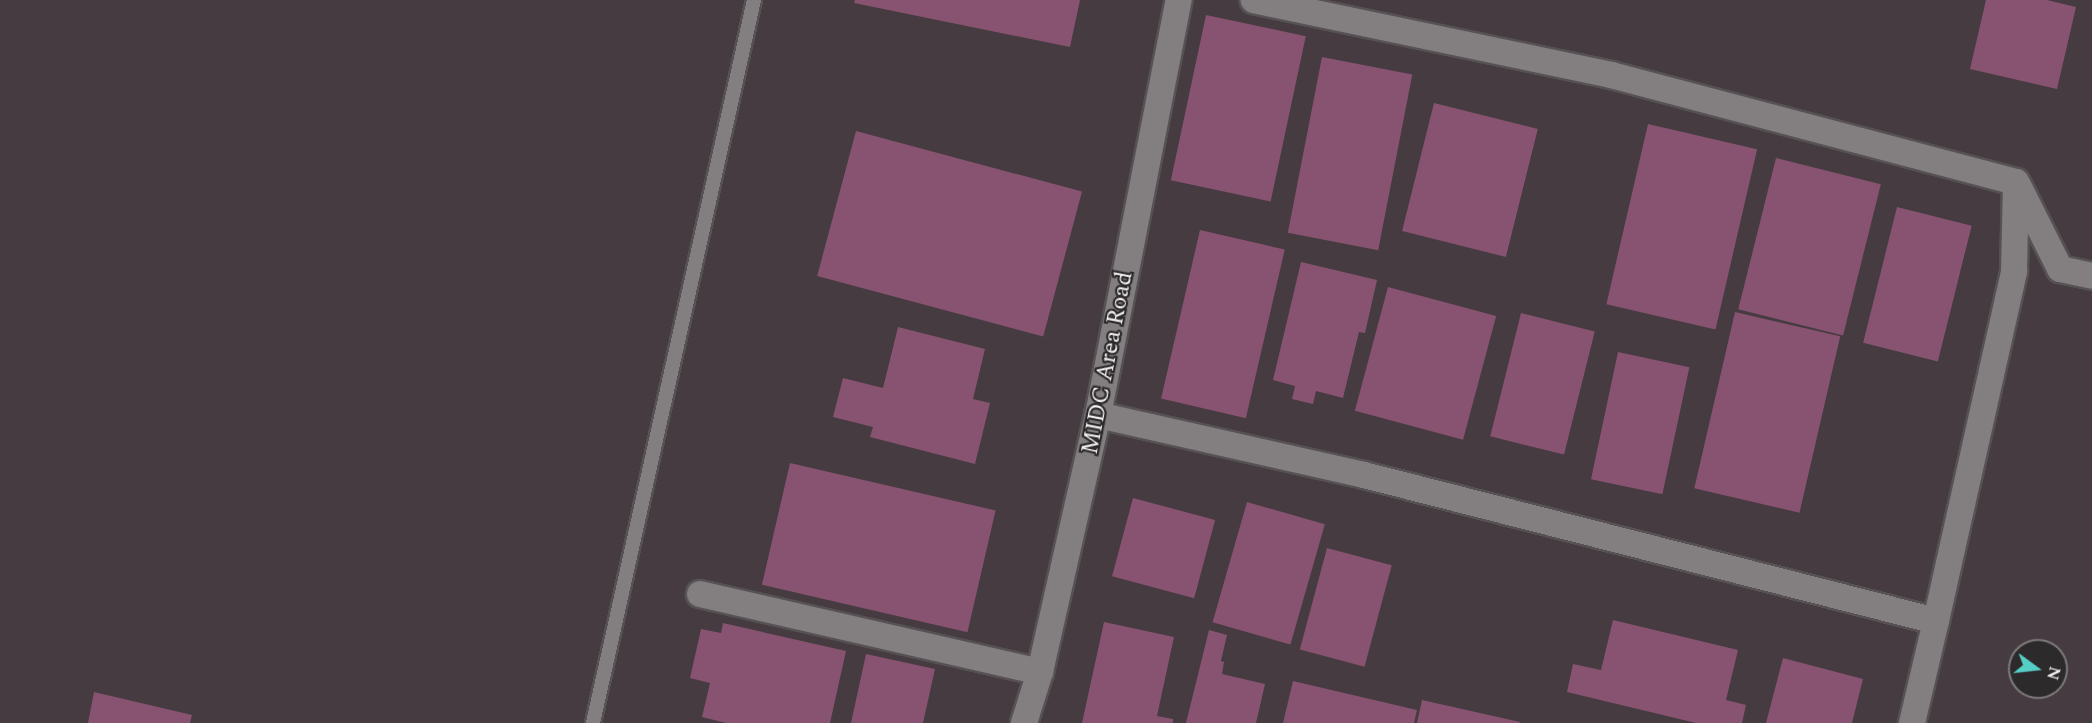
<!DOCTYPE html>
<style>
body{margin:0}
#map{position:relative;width:2092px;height:723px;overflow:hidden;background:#373435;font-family:Spectral,serif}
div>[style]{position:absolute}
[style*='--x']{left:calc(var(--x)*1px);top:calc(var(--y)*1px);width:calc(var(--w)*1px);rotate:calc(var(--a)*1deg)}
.built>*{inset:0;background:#453b40}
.building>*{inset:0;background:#885370;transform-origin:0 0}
.roads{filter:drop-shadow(2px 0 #565254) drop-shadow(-2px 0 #565254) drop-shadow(0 2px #565254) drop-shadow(0 -2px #565254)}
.lane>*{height:14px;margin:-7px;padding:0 7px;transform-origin:7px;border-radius:7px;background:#837e80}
.street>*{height:26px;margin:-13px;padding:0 13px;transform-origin:13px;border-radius:13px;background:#837e80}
span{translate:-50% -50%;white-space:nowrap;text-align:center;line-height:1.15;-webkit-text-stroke:4.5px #2d2a2b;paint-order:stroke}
.street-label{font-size:24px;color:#f3f0f2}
.north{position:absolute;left:2008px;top:639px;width:60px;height:60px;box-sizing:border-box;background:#2d2a2b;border:2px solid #7c797b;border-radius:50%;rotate:105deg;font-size:16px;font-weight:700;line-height:24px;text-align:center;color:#f3f0f2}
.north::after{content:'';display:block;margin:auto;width:21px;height:27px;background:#55cec6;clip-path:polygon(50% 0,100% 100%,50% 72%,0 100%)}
</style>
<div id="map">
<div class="built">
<div style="clip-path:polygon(evenodd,0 0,2092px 0,2092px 723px,0 723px,0 0,2020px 651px,2056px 651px,2056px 687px,2020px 687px,2020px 651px)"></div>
</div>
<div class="building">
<div style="clip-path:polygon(855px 0,1080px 0,1070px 47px,854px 3px)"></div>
<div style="clip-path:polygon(1986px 0,2047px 0,2076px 7px,2057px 89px,1970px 69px)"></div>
<div style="left:1206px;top:15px;width:102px;height:169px;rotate:12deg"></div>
<div style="left:1322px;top:57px;width:92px;height:179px;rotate:11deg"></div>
<div style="left:1434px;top:103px;width:107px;height:132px;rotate:14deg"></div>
<div style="left:1648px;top:124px;width:112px;height:185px;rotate:13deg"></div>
<div style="left:856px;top:131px;width:234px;height:150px;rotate:15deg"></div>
<div style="left:1776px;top:158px;width:108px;height:156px;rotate:14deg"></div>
<div style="left:1897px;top:207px;width:77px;height:140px;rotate:14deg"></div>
<div style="left:1200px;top:230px;width:87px;height:173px;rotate:13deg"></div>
<div style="clip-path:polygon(1301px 262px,1377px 280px,1365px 333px,1359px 332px,1343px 398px,1316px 391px,1313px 404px,1292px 399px,1295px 386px,1273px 380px)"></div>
<div style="left:1388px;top:287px;width:112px;height:128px;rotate:15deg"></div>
<div style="left:1735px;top:312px;width:108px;height:181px;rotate:13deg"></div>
<div style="left:1521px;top:313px;width:76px;height:127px;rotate:14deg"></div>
<div style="clip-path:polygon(898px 327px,985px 349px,973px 399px,990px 403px,975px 464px,870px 437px,873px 427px,833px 417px,843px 378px,883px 388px)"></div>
<div style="left:1618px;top:352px;width:73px;height:130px;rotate:12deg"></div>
<div style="left:790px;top:463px;width:211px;height:125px;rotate:13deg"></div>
<div style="left:1133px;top:498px;width:85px;height:81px;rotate:15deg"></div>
<div style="left:1247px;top:502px;width:81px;height:125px;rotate:16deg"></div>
<div style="left:1327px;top:548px;width:67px;height:105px;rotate:15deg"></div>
<div style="clip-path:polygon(1613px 620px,1738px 650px,1726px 700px,1746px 705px,1742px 723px,1696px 723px,1567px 692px,1573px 664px,1601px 670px)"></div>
<div style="clip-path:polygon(1104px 622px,1174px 637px,1157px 716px,1173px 719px,1173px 723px,1082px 723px)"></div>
<div style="clip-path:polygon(723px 623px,846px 651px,830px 723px,726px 723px,702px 717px,710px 683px,690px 678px,701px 629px,721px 633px)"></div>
<div style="clip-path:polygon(1209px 630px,1227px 635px,1221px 661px,1224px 662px,1222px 674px,1265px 684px,1256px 723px,1186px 723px)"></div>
<div style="clip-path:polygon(866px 654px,935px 669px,923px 723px,851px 723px)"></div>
<div style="clip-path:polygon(1783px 658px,1863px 679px,1852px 723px,1766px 723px)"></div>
<div style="clip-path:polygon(1293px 681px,1417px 710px,1414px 723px,1283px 723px)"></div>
<div style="clip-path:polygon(94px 692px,192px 715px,190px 723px,88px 723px)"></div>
<div style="clip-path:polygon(1422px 700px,1520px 722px,1520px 723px,1417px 723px)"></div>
</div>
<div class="roads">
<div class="lane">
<div style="--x:593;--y:723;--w:741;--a:-77.45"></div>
</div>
<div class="street">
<div style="--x:2018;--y:185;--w:94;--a:63.4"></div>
<div style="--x:2060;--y:269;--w:33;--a:12"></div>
<div style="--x:1098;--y:415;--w:273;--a:12.7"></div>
<div style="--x:1364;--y:475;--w:590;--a:14.32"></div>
<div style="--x:1936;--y:621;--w:359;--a:-77.4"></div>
<div style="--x:2014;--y:271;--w:89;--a:-88.7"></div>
<div style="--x:2016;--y:182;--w:418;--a:-165.2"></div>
<div style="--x:1612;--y:75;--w:366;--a:-168.2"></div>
<div style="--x:700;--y:594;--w:349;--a:12.9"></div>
<div style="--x:1024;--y:723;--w:53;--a:-72.6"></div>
<div style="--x:1040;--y:672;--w:263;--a:-77.3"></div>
<div style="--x:1098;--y:415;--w:423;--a:-79"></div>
<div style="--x:1912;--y:723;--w:105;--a:-76.8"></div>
</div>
</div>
<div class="street-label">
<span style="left:1108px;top:363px;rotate:-79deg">MIDC Area Road</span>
</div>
<div class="north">N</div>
</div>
